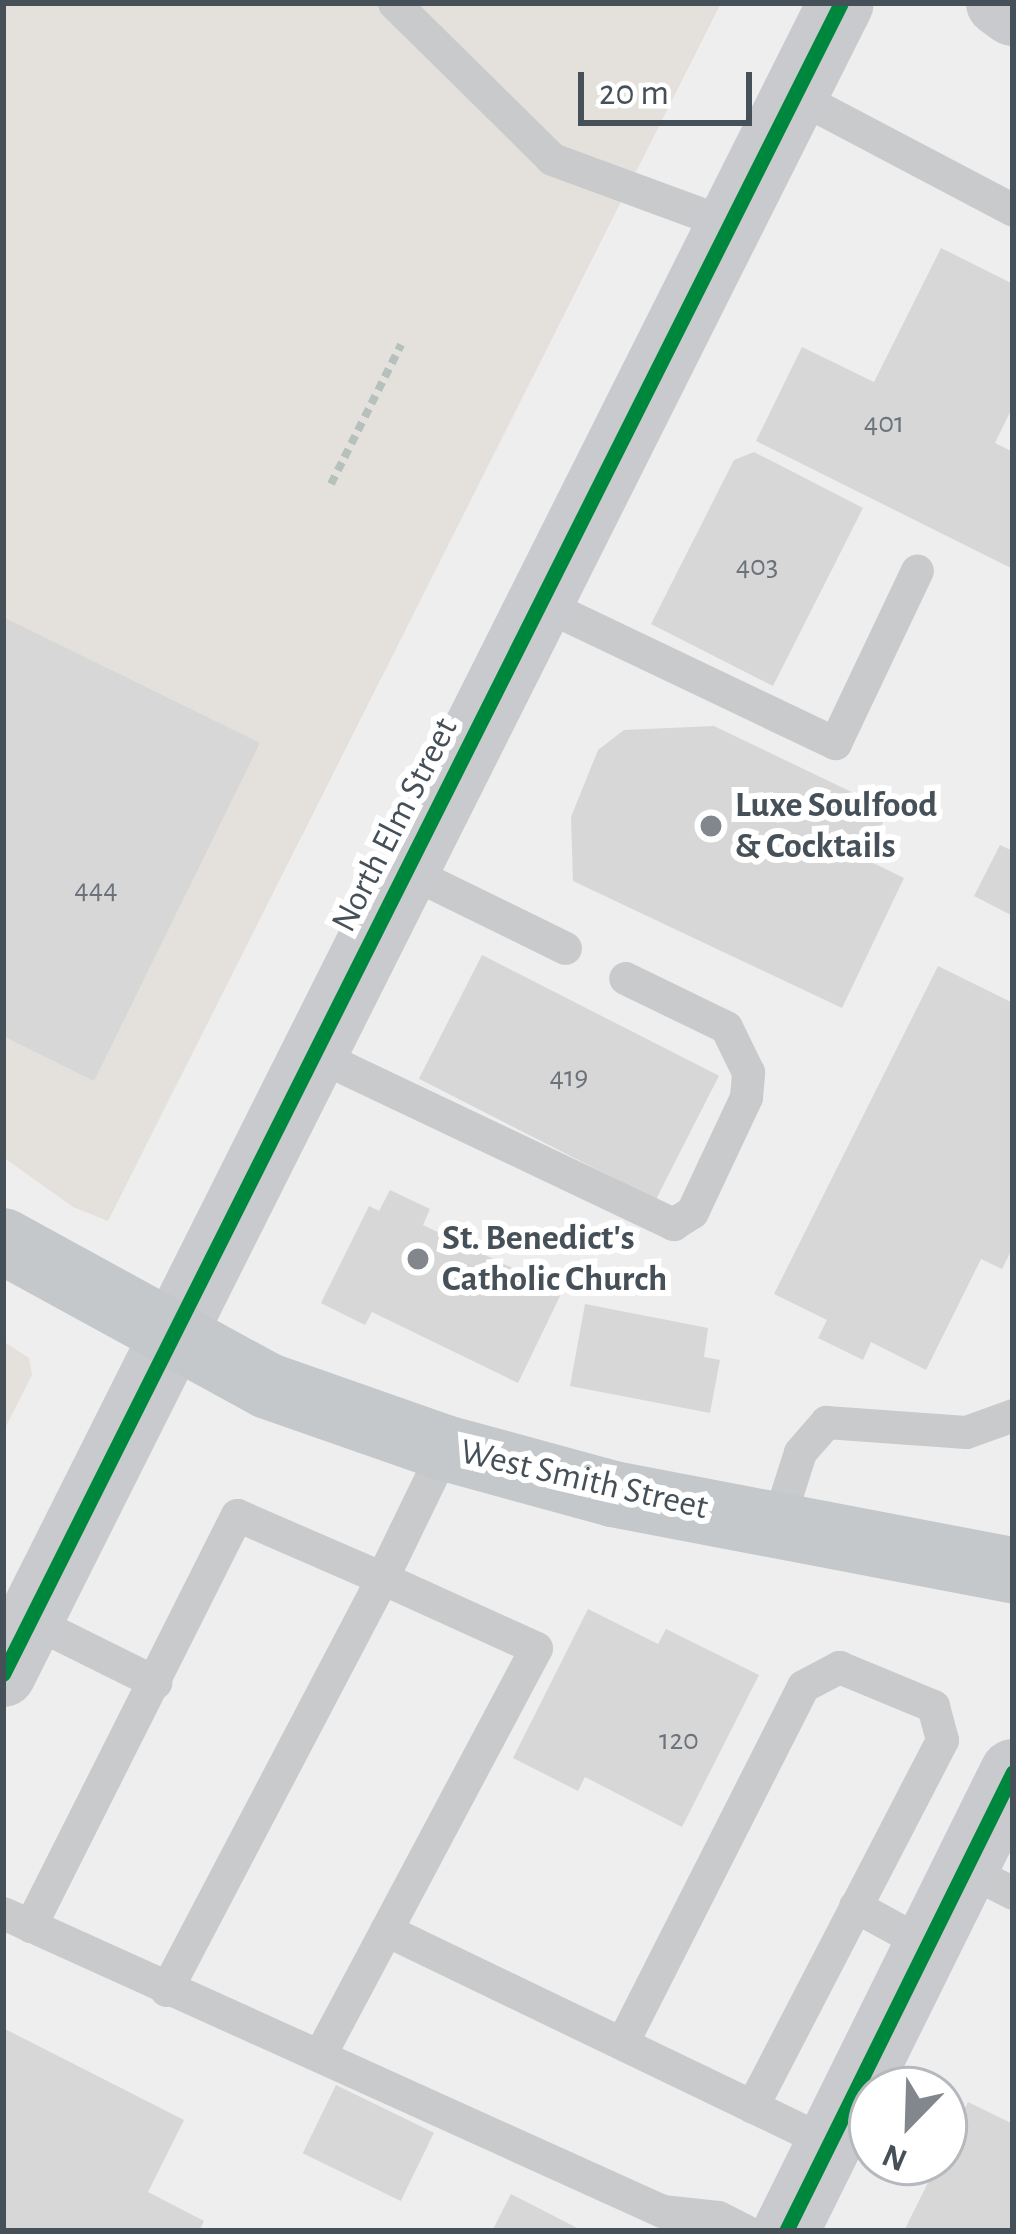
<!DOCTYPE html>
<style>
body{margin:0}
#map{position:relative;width:1016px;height:2234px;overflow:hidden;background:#eee;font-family:"Alegreya Sans",sans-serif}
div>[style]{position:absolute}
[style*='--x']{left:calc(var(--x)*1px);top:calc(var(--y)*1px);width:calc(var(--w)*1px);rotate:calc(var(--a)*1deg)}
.commercial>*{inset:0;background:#e4e1dc}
.building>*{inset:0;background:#d7d7d8;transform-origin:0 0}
.path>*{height:8px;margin-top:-4px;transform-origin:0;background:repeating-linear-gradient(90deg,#b6c1be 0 9px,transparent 0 15px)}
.lane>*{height:33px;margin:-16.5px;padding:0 16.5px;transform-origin:16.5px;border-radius:16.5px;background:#c8cacc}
.secondary>*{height:66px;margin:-33px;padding:0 33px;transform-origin:33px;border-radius:33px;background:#c9cacd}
.primary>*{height:66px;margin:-33px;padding:0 33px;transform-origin:33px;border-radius:33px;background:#c4c8ca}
.cycleway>*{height:15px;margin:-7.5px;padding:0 7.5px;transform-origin:7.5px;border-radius:7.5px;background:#00873e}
.dots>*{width:33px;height:33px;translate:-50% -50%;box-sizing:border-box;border:6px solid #fff;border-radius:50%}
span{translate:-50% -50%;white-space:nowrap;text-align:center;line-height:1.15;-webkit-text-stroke:12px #fff;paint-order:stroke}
.number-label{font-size:30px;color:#6b727a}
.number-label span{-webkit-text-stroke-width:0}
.poi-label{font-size:36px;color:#465059;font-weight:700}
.left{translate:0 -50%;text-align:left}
.street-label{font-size:36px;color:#465059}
.frame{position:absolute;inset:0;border:6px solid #465059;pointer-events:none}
.north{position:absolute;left:848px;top:2066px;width:120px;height:120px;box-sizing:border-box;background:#fff;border:3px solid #b5b9bd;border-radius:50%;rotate:203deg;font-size:33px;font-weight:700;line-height:48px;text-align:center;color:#465059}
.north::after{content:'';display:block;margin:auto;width:42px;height:54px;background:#81878d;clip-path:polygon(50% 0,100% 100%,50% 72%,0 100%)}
.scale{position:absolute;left:578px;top:72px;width:174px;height:54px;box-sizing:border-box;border:6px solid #465059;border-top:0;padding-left:15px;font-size:36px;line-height:42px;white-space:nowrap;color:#465059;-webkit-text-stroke:9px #fff;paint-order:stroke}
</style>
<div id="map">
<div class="commercial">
<div style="clip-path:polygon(3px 3px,721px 3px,108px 1221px,73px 1207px,3px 1157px)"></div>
<div style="clip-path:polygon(3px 1341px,29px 1358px,32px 1375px,3px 1432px)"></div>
</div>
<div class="building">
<div style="clip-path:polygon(941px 248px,1013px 284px,1013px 406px,995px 443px,1013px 452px,1013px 569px,756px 441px,802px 347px,874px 382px)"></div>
<div style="clip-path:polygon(754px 452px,863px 508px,773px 686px,651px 624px,734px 460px)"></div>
<div style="clip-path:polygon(3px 617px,260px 743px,94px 1081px,3px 1036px)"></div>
<div style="clip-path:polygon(714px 726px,889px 810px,865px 859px,904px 878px,842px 1008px,573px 881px,571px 817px,598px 750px,624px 730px)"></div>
<div style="clip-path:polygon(1000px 845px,1013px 851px,1013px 916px,974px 896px)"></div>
<div style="left:482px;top:955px;width:266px;height:139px;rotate:27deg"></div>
<div style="clip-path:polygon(938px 966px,1013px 1003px,1013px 1247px,1002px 1269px,981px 1259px,926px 1370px,871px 1342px,863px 1360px,818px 1338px,827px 1320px,774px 1294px)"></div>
<div style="clip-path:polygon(390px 1190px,430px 1209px,423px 1225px,562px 1292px,518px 1383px,372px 1312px,365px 1325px,321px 1303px,369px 1206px,379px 1211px)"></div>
<div style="clip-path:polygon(585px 1304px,708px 1328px,704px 1357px,720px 1360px,710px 1413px,570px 1386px)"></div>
<div style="clip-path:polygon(588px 1609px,658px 1644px,666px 1629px,759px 1675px,682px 1827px,585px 1777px,578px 1791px,513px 1758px)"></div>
<div style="clip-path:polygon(3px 2028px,184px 2120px,148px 2192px,204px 2221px,199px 2231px,3px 2231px)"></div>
<div style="left:336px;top:2085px;width:109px;height:76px;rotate:26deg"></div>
<div style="clip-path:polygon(968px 2102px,1013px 2124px,1013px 2231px,904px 2231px)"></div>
<div style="clip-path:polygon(511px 2194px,583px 2231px,492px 2231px)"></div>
</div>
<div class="path">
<div style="--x:331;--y:484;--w:156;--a:-63.3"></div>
</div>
<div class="lane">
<div style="--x:394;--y:3;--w:222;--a:44.6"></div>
<div style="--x:552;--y:159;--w:189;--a:20.2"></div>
<div style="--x:795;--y:95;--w:246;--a:27.8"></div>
<div style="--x:539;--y:602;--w:328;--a:25.5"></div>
<div style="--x:835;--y:743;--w:191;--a:-64.6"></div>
<div style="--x:406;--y:870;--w:177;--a:26.1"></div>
<div style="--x:313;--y:1053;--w:399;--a:25.4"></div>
<div style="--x:673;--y:1224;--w:22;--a:-32"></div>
<div style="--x:692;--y:1212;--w:127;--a:-64.8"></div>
<div style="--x:746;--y:1097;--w:25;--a:-85"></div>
<div style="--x:748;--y:1072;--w:50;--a:-116.1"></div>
<div style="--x:726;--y:1027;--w:112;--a:-154.1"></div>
<div style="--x:778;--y:1521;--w:72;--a:-72.3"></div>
<div style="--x:800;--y:1452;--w:40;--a:-49"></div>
<div style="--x:826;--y:1422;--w:140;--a:4.1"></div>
<div style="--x:966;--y:1432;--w:50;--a:-19.9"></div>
<div style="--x:30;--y:1620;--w:140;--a:26.4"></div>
<div style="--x:964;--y:1868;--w:55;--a:27"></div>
<div style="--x:855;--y:1906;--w:83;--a:28.7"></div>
<div style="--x:3;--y:1913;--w:723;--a:24.33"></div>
<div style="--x:662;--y:2211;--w:56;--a:6.1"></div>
<div style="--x:718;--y:2217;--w:31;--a:27"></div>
<div style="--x:30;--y:1926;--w:460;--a:-63.3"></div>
<div style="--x:237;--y:1515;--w:158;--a:23.5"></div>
<div style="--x:382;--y:1578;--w:144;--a:-64.1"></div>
<div style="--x:386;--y:1930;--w:493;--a:25.7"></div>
<div style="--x:166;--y:1990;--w:465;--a:-62.3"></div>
<div style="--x:382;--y:1578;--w:169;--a:24.4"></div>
<div style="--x:536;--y:1648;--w:459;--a:118"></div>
<div style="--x:622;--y:2043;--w:400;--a:-63.1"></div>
<div style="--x:803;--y:1686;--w:41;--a:-27.8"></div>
<div style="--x:839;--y:1667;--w:102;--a:22.5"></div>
<div style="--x:933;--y:1706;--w:35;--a:75"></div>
<div style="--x:942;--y:1740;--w:413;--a:117.4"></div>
</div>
<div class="secondary">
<div style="--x:999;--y:3;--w:17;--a:36"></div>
<div style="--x:3;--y:1674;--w:1869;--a:-63.37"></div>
<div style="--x:786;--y:2231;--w:512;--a:-63.69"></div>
</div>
<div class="primary">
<div style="--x:3;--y:1241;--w:302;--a:28.7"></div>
<div style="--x:268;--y:1386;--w:188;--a:19.3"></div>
<div style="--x:445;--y:1448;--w:174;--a:15.3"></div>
<div style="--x:613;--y:1494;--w:407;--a:10.8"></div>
</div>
<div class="cycleway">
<div style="--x:3;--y:1674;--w:1869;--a:-63.37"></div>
<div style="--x:786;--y:2231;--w:512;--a:-63.69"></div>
</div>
<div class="dots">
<div style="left:711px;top:826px;background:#81878d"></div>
<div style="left:418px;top:1259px;background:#81878d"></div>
</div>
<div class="number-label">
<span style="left:884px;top:423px">401</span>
<span style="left:757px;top:566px">403</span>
<span style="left:96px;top:889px">444</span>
<span style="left:569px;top:1077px">419</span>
<span style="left:679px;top:1740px">120</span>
</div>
<div class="poi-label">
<span class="left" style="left:735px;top:826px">Luxe Soulfood<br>&amp; Cocktails</span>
<span class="left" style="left:442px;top:1259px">St. Benedict's<br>Catholic Church</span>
</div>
<div class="street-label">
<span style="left:395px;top:825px;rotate:-63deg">North Elm Street</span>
<span style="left:584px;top:1480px;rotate:13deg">West Smith Street</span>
</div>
<div class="frame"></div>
<div class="north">N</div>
<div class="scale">20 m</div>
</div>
